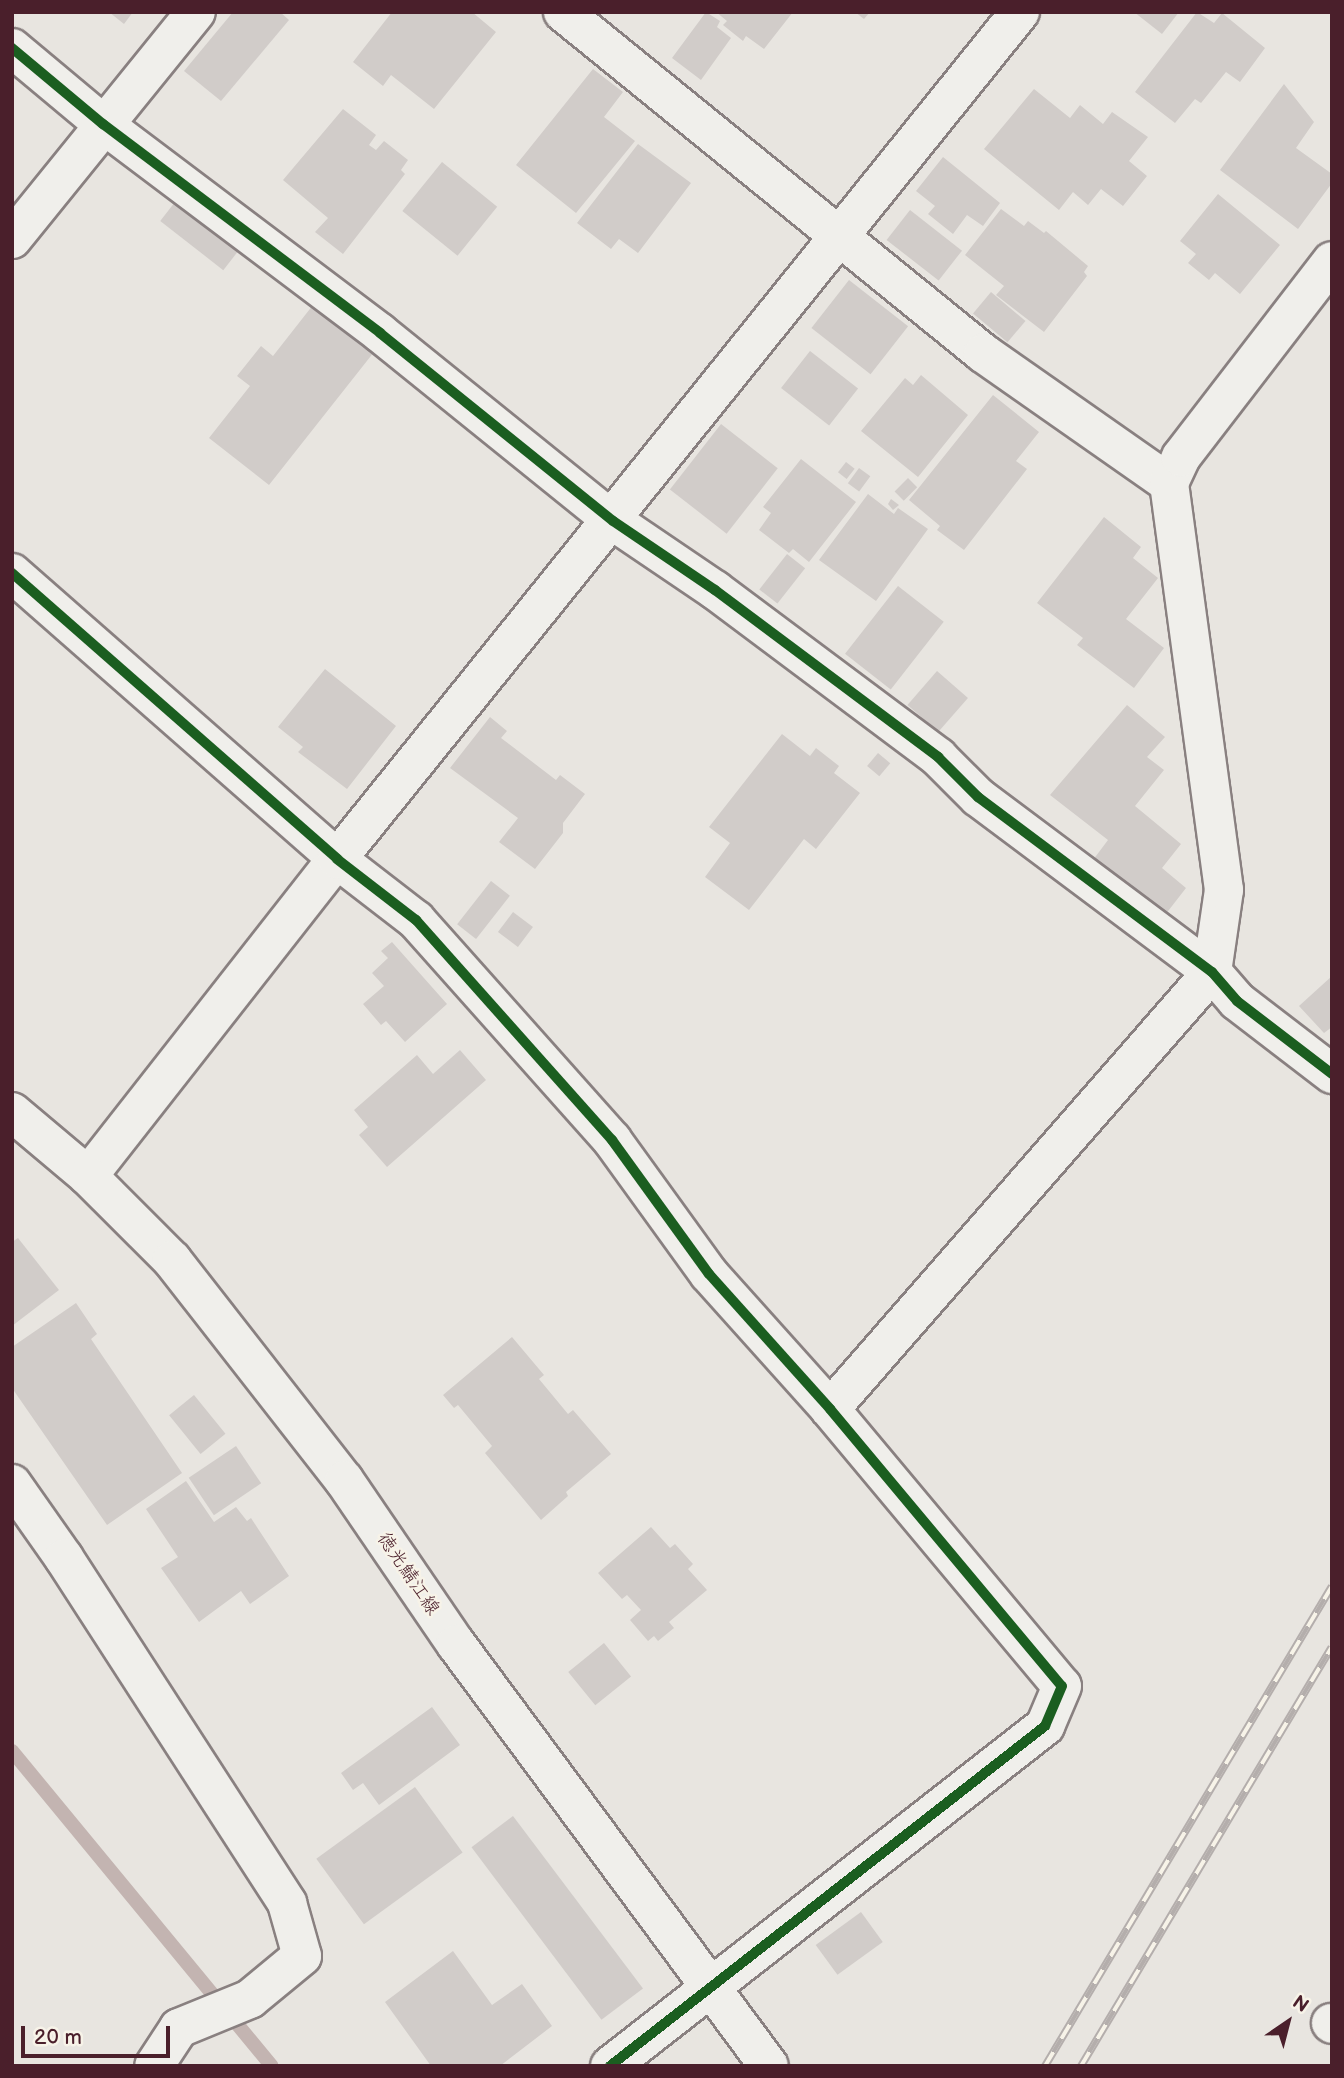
<!DOCTYPE html>
<meta charset="utf-8">
<style>
body{margin:0}
#map{position:relative;width:1344px;height:2078px;overflow:hidden;background:#e8e5e0;font-family:"Balsamiq Sans","Klee One",sans-serif}
div>[style]{position:absolute}
[style*='--x']{left:calc(var(--x)*1px);top:calc(var(--y)*1px);width:calc(var(--w)*1px);rotate:calc(var(--a)*1deg)}
.stream>*{height:14px;margin:-7px;padding:0 7px;transform-origin:7px;border-radius:7px;background:#c3b4b1}
.building>*{inset:0;background:#d1ccc9;transform-origin:0 0}
.roads{filter:drop-shadow(2px 0 #898080) drop-shadow(-2px 0 #898080) drop-shadow(0 2px #898080) drop-shadow(0 -2px #898080)}
.minor>*{height:38px;margin:-19px;padding:0 19px;transform-origin:19px;border-radius:19px;background:#f0efeb}
.secondary>*{height:38px;margin:-19px;padding:0 19px;transform-origin:19px;border-radius:19px;background:#f0efeb}
.rail>*{height:8px;margin-top:-4px;transform-origin:0;background:repeating-linear-gradient(90deg,#f7f3e8 0 16px,#b4aeac 0 32px);box-sizing:border-box;border-block:2px solid #b4aeac}
.cycleway>*{height:10px;margin:-5px;padding:0 5px;transform-origin:5px;border-radius:5px;background:#1b5e20}
span{translate:-50% -50%;white-space:nowrap;text-align:center;line-height:1.15;-webkit-text-stroke:5px #f7f3e8;paint-order:stroke}
.street-label{font-size:19px;color:#4a1f2b}
.frame{position:absolute;inset:0;border:14px solid #4a1f2b;pointer-events:none}
.north{position:absolute;left:1253px;top:1987px;width:70px;height:70px;-webkit-text-stroke:5px #f7f3e8;paint-order:stroke;rotate:35deg;font-size:19px;font-weight:700;line-height:28px;text-align:center;color:#4a1f2b}
.north::after{content:'';display:block;margin:auto;width:24px;height:32px;background:#4a1f2b;clip-path:polygon(50% 0,100% 100%,50% 72%,0 100%)}
.scale{position:absolute;left:21px;top:2026px;width:149px;height:32px;box-sizing:border-box;border:4px solid #4a1f2b;border-top:0;padding-left:9px;font-size:21px;line-height:24px;white-space:nowrap;color:#4a1f2b;-webkit-text-stroke:5px #f7f3e8;paint-order:stroke}
</style>
<div id="map">
<div class="stream">
<div style="--x:12;--y:1751;--w:408;--a:50.5"></div>
</div>
<div class="building">
<div style="clip-path:polygon(109px 12px,133px 12px,124px 24px)"></div>
<div style="clip-path:polygon(233px 12px,280px 12px,289px 20px,221px 101px,184px 71px)"></div>
<div style="clip-path:polygon(392px 12px,472px 12px,496px 32px,434px 109px,391px 75px,383px 86px,353px 62px)"></div>
<div style="clip-path:polygon(706px 12px,720px 21px,717px 27px,731px 38px,701px 80px,672px 58px)"></div>
<div style="clip-path:polygon(716px 12px,793px 12px,764px 49px,746px 36px,743px 41px,723px 25px,727px 21px)"></div>
<div style="clip-path:polygon(855px 12px,870px 12px,864px 19px)"></div>
<div style="clip-path:polygon(1134px 12px,1179px 12px,1162px 34px)"></div>
<div style="clip-path:polygon(1197px 12px,1214px 23px,1222px 13px,1265px 48px,1240px 82px,1226px 72px,1201px 103px,1195px 99px,1175px 123px,1135px 92px)"></div>
<div style="clip-path:polygon(593px 69px,623px 92px,604px 117px,635px 141px,576px 213px,516px 165px)"></div>
<div style="clip-path:polygon(1284px 84px,1314px 122px,1296px 148px,1332px 174px,1332px 183px,1298px 229px,1220px 170px)"></div>
<div style="clip-path:polygon(1034px 89px,1070px 118px,1080px 105px,1103px 124px,1112px 112px,1148px 137px,1129px 161px,1147px 176px,1123px 206px,1101px 189px,1088px 205px,1073px 192px,1059px 210px,984px 149px)"></div>
<div style="clip-path:polygon(343px 109px,376px 135px,369px 145px,376px 150px,384px 141px,408px 160px,401px 170px,405px 174px,343px 254px,315px 232px,328px 218px,283px 180px)"></div>
<div style="clip-path:polygon(638px 144px,691px 183px,638px 253px,619px 239px,611px 249px,577px 223px)"></div>
<div style="clip-path:polygon(943px 157px,1000px 203px,983px 226px,967px 215px,953px 234px,928px 214px,935px 206px,916px 191px)"></div>
<div style="left:442px;top:162px;width:71px;height:63px;rotate:39deg"></div>
<div style="clip-path:polygon(1218px 194px,1280px 245px,1240px 294px,1215px 273px,1209px 280px,1188px 263px,1196px 254px,1180px 241px)"></div>
<div style="left:175px;top:202px;width:80px;height:24px;rotate:38deg"></div>
<div style="clip-path:polygon(1001px 209px,1024px 226px,1028px 221px,1044px 233px,1046px 231px,1088px 266px,1084px 272px,1087px 276px,1044px 332px,996px 295px,1004px 286px,965px 255px)"></div>
<div style="left:910px;top:210px;width:66px;height:38px;rotate:38deg"></div>
<div style="left:849px;top:280px;width:75px;height:61px;rotate:38deg"></div>
<div style="left:991px;top:292px;width:45px;height:28px;rotate:40deg"></div>
<div style="clip-path:polygon(313px 305px,374px 352px,269px 485px,209px 438px,250px 386px,237px 376px,261px 346px,273px 356px)"></div>
<div style="left:810px;top:351px;width:61px;height:47px;rotate:38deg"></div>
<div style="clip-path:polygon(921px 375px,968px 415px,918px 477px,861px 431px,905px 378px,913px 385px)"></div>
<div style="clip-path:polygon(993px 395px,1039px 432px,1016px 461px,1027px 469px,964px 550px,937px 530px,940px 526px,909px 500px)"></div>
<div style="left:721px;top:424px;width:72px;height:83px;rotate:38deg"></div>
<div style="clip-path:polygon(801px 459px,856px 502px,809px 562px,793px 549px,789px 553px,759px 530px,771px 513px,763px 507px)"></div>
<div style="left:846px;top:462px;width:11px;height:13px;rotate:38deg"></div>
<div style="left:859px;top:468px;width:14px;height:19px;rotate:36deg"></div>
<div style="left:908px;top:478px;width:13px;height:19px;rotate:45deg"></div>
<div style="clip-path:polygon(868px 494px,894px 514px,898px 508px,928px 529px,876px 601px,819px 560px)"></div>
<div style="clip-path:polygon(891px 499px,899px 505px,893px 510px,888px 504px)"></div>
<div style="clip-path:polygon(1104px 517px,1141px 547px,1133px 558px,1158px 578px,1126px 619px,1164px 648px,1134px 688px,1077px 645px,1083px 638px,1037px 603px)"></div>
<div style="left:787px;top:554px;width:23px;height:45px;rotate:38deg"></div>
<div style="left:898px;top:586px;width:58px;height:86px;rotate:38deg"></div>
<div style="clip-path:polygon(325px 669px,396px 726px,347px 789px,298px 752px,303px 747px,278px 727px)"></div>
<div style="left:937px;top:671px;width:41px;height:45px;rotate:41deg"></div>
<div style="clip-path:polygon(1127px 705px,1165px 737px,1147px 757px,1164px 770px,1135px 806px,1181px 844px,1162px 868px,1186px 888px,1165px 915px,1093px 860px,1108px 840px,1050px 795px)"></div>
<div style="clip-path:polygon(490px 717px,507px 731px,501px 738px,556px 780px,560px 775px,585px 794px,563px 823px,563px 833px,535px 869px,499px 842px,518px 818px,450px 768px)"></div>
<div style="clip-path:polygon(782px 734px,810px 756px,816px 748px,839px 766px,834px 773px,860px 793px,816px 849px,804px 839px,749px 910px,705px 877px,730px 843px,709px 827px)"></div>
<div style="left:878px;top:753px;width:16px;height:17px;rotate:40deg"></div>
<div style="left:491px;top:881px;width:24px;height:55px;rotate:38deg"></div>
<div style="left:513px;top:912px;width:25px;height:25px;rotate:37deg"></div>
<div style="clip-path:polygon(392px 942px,447px 1004px,405px 1042px,386px 1021px,381px 1025px,363px 1004px,384px 986px,372px 973px,388px 958px,381px 951px)"></div>
<div style="clip-path:polygon(1332px 976px,1332px 1027px,1324px 1033px,1299px 1006px)"></div>
<div style="clip-path:polygon(460px 1050px,486px 1080px,387px 1167px,359px 1135px,368px 1127px,354px 1110px,417px 1055px,433px 1074px)"></div>
<div style="clip-path:polygon(18px 1238px,59px 1290px,12px 1326px,12px 1242px)"></div>
<div style="clip-path:polygon(76px 1303px,97px 1334px,91px 1339px,182px 1473px,107px 1525px,12px 1388px,12px 1347px)"></div>
<div style="clip-path:polygon(512px 1337px,544px 1375px,539px 1379px,568px 1414px,573px 1410px,611px 1454px,566px 1492px,568px 1496px,541px 1520px,485px 1453px,492px 1446px,458px 1405px,454px 1408px,443px 1395px)"></div>
<div style="left:194px;top:1395px;width:50px;height:32px;rotate:51deg"></div>
<div style="left:236px;top:1446px;width:45px;height:57px;rotate:56deg"></div>
<div style="clip-path:polygon(186px 1481px,214px 1522px,236px 1507px,247px 1521px,251px 1518px,289px 1576px,250px 1604px,241px 1591px,199px 1622px,161px 1568px,178px 1557px,146px 1509px)"></div>
<div style="clip-path:polygon(651px 1527px,670px 1548px,675px 1544px,693px 1564px,688px 1569px,707px 1590px,669px 1622px,674px 1628px,658px 1641px,654px 1636px,648px 1641px,630px 1620px,641px 1610px,627px 1595px,622px 1599px,598px 1573px)"></div>
<div style="left:604px;top:1643px;width:43px;height:46px;rotate:51deg"></div>
<div style="clip-path:polygon(432px 1707px,460px 1745px,379px 1805px,363px 1783px,353px 1790px,341px 1773px)"></div>
<div style="left:415px;top:1787px;width:81px;height:122px;rotate:54deg"></div>
<div style="left:513px;top:1816px;width:216px;height:52px;rotate:53deg"></div>
<div style="left:861px;top:1912px;width:37px;height:56px;rotate:54deg"></div>
<div style="clip-path:polygon(453px 1951px,492px 2005px,522px 1984px,552px 2026px,500px 2066px,431px 2066px,385px 2002px)"></div>
</div>
<div class="roads">
<div class="minor">
<div style="--x:563;--y:12;--w:541;--a:39.07"></div>
<div style="--x:983;--y:353;--w:227;--a:35"></div>
<div style="--x:12;--y:48;--w:119;--a:39.9"></div>
<div style="--x:103;--y:124;--w:347;--a:37"></div>
<div style="--x:380;--y:333;--w:299;--a:38.9"></div>
<div style="--x:613;--y:521;--w:123;--a:34.1"></div>
<div style="--x:715;--y:590;--w:279;--a:36.8"></div>
<div style="--x:938;--y:757;--w:57;--a:45"></div>
<div style="--x:978;--y:797;--w:292;--a:36.8"></div>
<div style="--x:1212;--y:972;--w:38;--a:49"></div>
<div style="--x:1237;--y:1001;--w:120;--a:37.5"></div>
<div style="--x:12;--y:239;--w:292;--a:-51"></div>
<div style="--x:12;--y:573;--w:433;--a:41.3"></div>
<div style="--x:337;--y:859;--w:100;--a:37.7"></div>
<div style="--x:416;--y:920;--w:295;--a:48.3"></div>
<div style="--x:612;--y:1140;--w:165;--a:54.1"></div>
<div style="--x:709;--y:1274;--w:181;--a:48.1"></div>
<div style="--x:830;--y:1409;--w:361;--a:50.1"></div>
<div style="--x:1062;--y:1686;--w:43;--a:113"></div>
<div style="--x:1045;--y:1726;--w:552;--a:141.99"></div>
<div style="--x:88;--y:1176;--w:403;--a:-51.9"></div>
<div style="--x:337;--y:859;--w:1088;--a:-51.12"></div>
<div style="--x:830;--y:1409;--w:580;--a:-48.84"></div>
<div style="--x:1212;--y:972;--w:83;--a:-81.7"></div>
<div style="--x:1224;--y:890;--w:411;--a:-97.7"></div>
<div style="--x:1169;--y:483;--w:29;--a:-65"></div>
<div style="--x:1181;--y:457;--w:247;--a:-52.4"></div>
<div style="--x:12;--y:1484;--w:90;--a:54.9"></div>
<div style="--x:64;--y:1558;--w:411;--a:57.1"></div>
<div style="--x:287;--y:1903;--w:55;--a:74.2"></div>
<div style="--x:302;--y:1956;--w:67;--a:140.4"></div>
<div style="--x:250;--y:1999;--w:77;--a:157.8"></div>
<div style="--x:179;--y:2028;--w:45;--a:123.3"></div>
<div style="--x:1331;--y:2023;--w:1;--a:45"></div>
</div>
<div class="secondary">
<div style="--x:12;--y:1112;--w:99;--a:40.1"></div>
<div style="--x:88;--y:1176;--w:119;--a:45"></div>
<div style="--x:172;--y:1260;--w:279;--a:52"></div>
<div style="--x:344;--y:1480;--w:199;--a:55.7"></div>
<div style="--x:456;--y:1644;--w:525;--a:53.44"></div>
</div>
</div>
<div class="rail">
<div style="--x:1045;--y:2066;--w:559;--a:-59.12"></div>
<div style="--x:1081;--y:2066;--w:488;--a:-59.1"></div>
</div>
<div class="cycleway">
<div style="--x:12;--y:48;--w:119;--a:39.9"></div>
<div style="--x:103;--y:124;--w:347;--a:37"></div>
<div style="--x:380;--y:333;--w:299;--a:38.9"></div>
<div style="--x:613;--y:521;--w:123;--a:34.1"></div>
<div style="--x:715;--y:590;--w:279;--a:36.8"></div>
<div style="--x:938;--y:757;--w:57;--a:45"></div>
<div style="--x:978;--y:797;--w:292;--a:36.8"></div>
<div style="--x:1212;--y:972;--w:38;--a:49"></div>
<div style="--x:1237;--y:1001;--w:120;--a:37.5"></div>
<div style="--x:12;--y:573;--w:433;--a:41.3"></div>
<div style="--x:337;--y:859;--w:100;--a:37.7"></div>
<div style="--x:416;--y:920;--w:295;--a:48.3"></div>
<div style="--x:612;--y:1140;--w:165;--a:54.1"></div>
<div style="--x:709;--y:1274;--w:181;--a:48.1"></div>
<div style="--x:830;--y:1409;--w:361;--a:50.1"></div>
<div style="--x:1062;--y:1686;--w:43;--a:113"></div>
<div style="--x:1045;--y:1726;--w:552;--a:141.99"></div>
</div>
<div class="street-label">
<span style="left:408px;top:1574px;rotate:56deg">徳光鯖江線</span>
</div>
<div class="frame"></div>
<div class="north">N</div>
<div class="scale">20 m</div>
</div>
